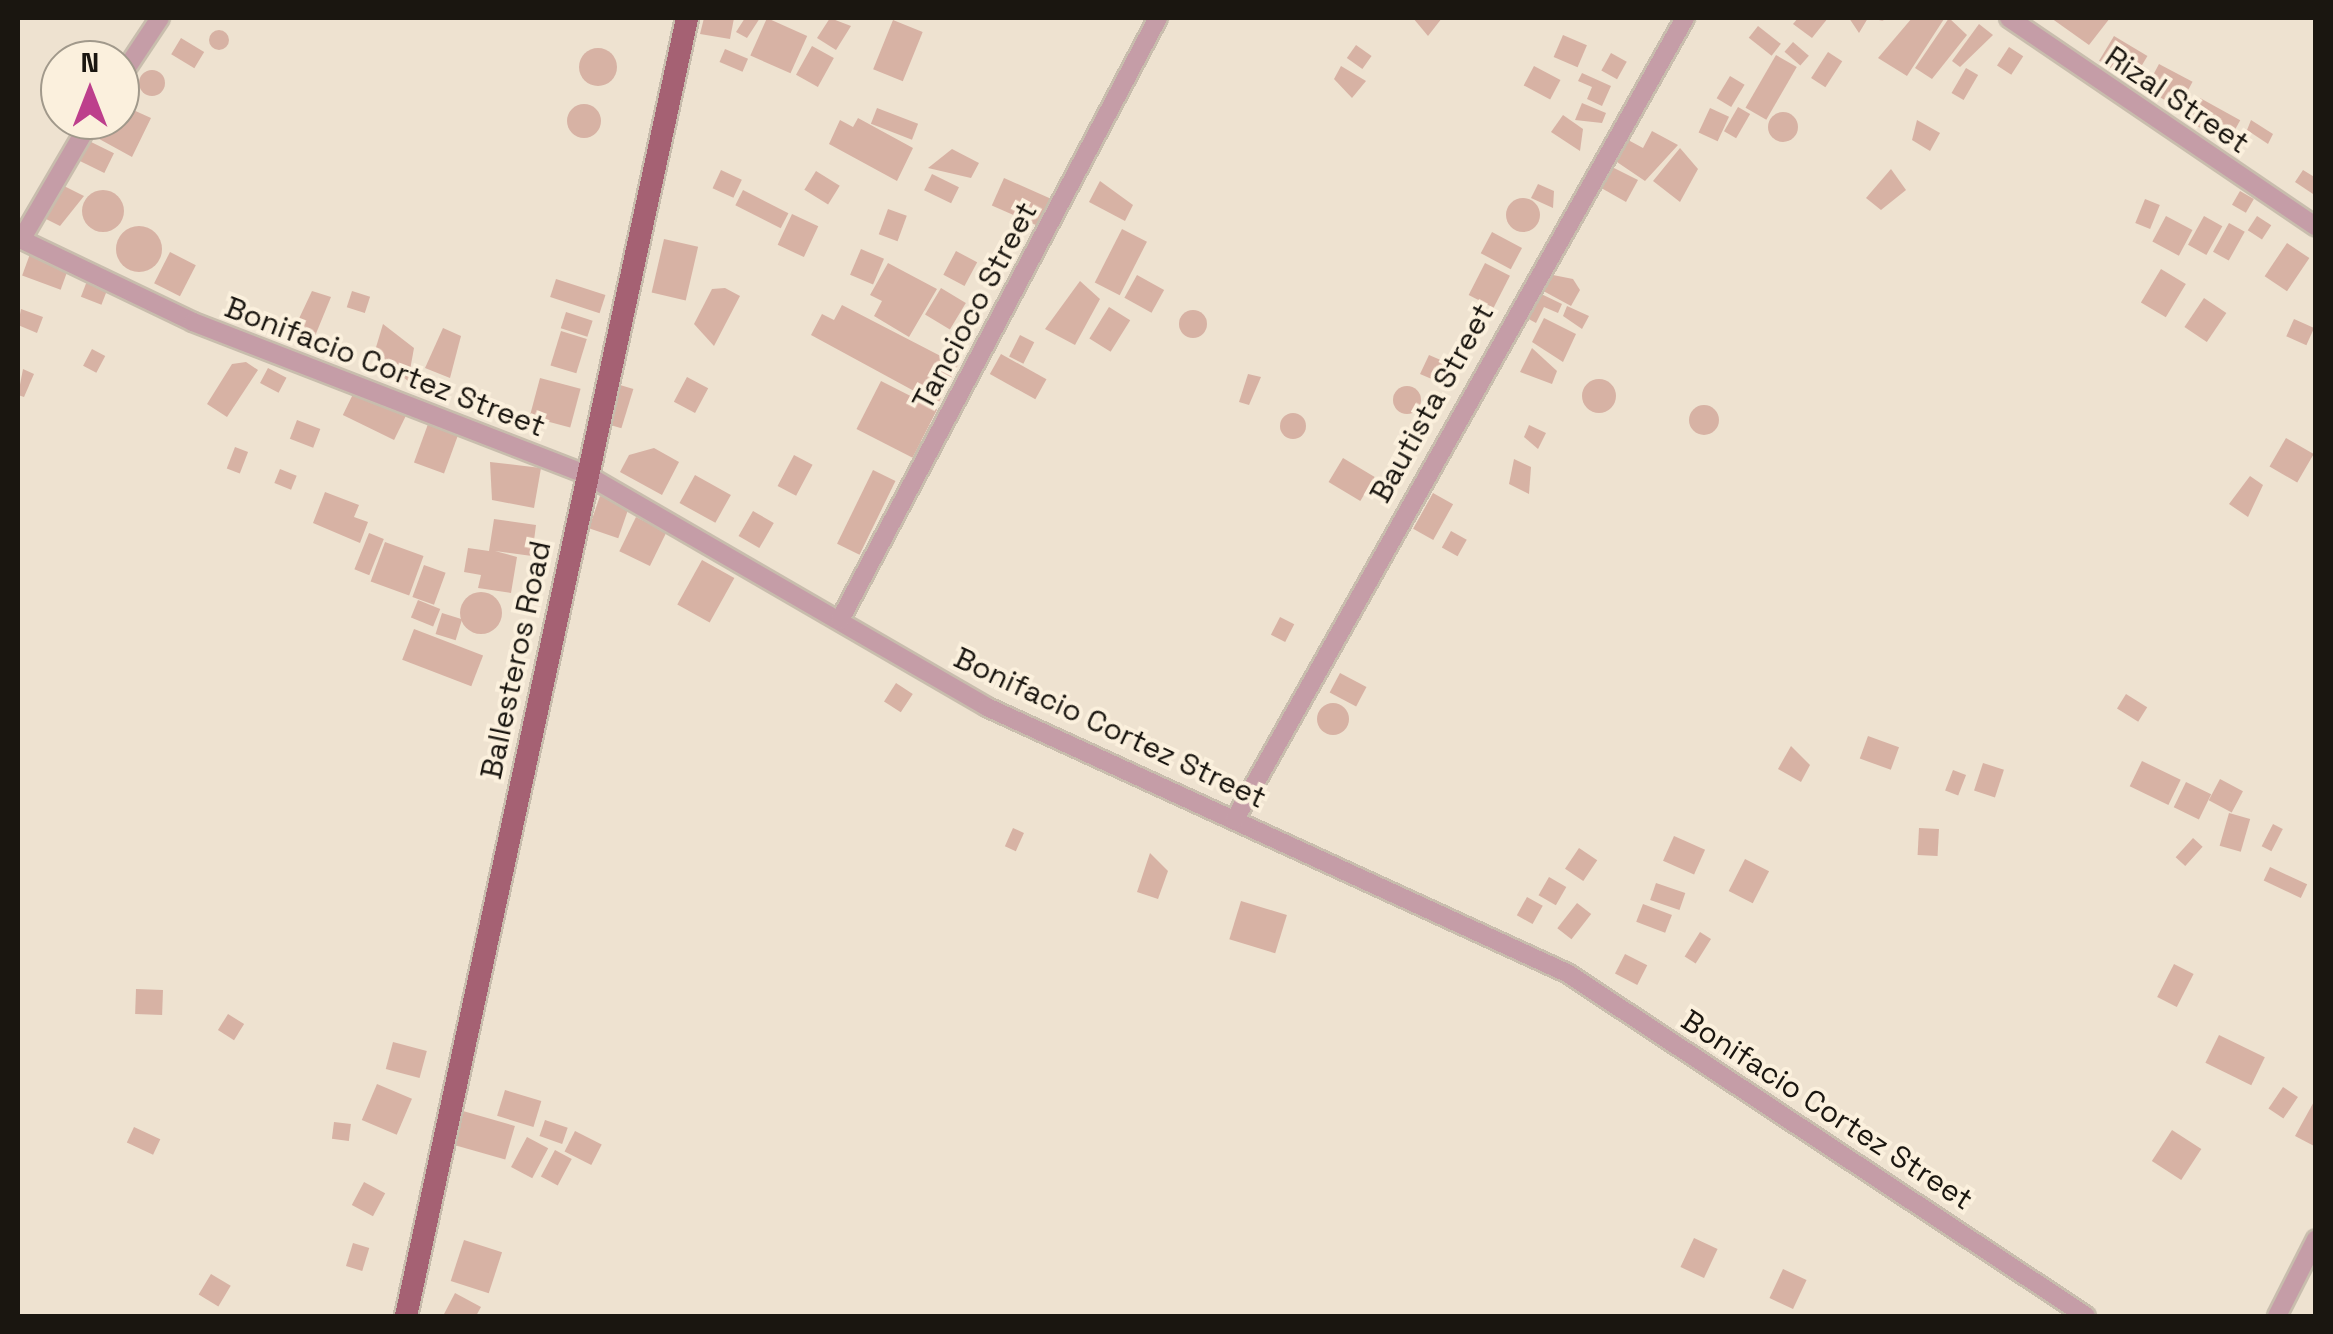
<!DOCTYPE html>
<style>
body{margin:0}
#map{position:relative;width:2333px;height:1334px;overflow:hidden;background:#eee2d0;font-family:"Space Grotesk",sans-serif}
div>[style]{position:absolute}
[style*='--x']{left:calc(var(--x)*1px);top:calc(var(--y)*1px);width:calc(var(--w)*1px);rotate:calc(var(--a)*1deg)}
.building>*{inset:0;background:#d7b2a4;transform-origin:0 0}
.round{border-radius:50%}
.roads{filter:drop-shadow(2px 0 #c8bdad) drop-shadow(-2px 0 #c8bdad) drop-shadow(0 2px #c8bdad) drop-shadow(0 -2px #c8bdad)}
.minor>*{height:18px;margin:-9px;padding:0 9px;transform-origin:9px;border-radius:9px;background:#c59da7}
.major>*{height:22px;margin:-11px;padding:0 11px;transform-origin:11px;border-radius:11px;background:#a56173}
span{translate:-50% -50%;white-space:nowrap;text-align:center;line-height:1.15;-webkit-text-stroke:8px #fbf0dd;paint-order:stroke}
.street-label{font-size:30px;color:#1a1610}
.frame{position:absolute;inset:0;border:20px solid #1a1610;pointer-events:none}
.north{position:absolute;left:40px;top:40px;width:100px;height:100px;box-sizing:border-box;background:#fbf0dd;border:2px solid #a1998b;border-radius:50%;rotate:0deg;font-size:28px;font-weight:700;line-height:40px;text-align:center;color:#1a1610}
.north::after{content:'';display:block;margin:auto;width:35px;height:45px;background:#bd3f8c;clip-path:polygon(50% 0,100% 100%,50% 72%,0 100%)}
</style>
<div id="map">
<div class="building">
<div style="clip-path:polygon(704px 18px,734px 18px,730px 39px,700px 34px)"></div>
<div style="clip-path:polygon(745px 18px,760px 18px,747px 38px,736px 32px)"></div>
<div style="left:767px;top:18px;width:44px;height:41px;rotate:24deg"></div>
<div style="clip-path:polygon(830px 18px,851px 26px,836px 50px,817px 38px)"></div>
<div style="clip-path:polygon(1413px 18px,1442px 18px,1428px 36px)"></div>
<div style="clip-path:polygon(1798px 18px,1828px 18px,1812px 38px,1793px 24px)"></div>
<div style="clip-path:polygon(1849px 18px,1879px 18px,1884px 21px,1868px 18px,1859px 33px)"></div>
<div style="clip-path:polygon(1912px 18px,1944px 19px,1907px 76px,1878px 58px)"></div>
<div style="clip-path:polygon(1949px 18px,1967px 35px,1932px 79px,1915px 68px)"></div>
<div style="clip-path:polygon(2051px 18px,2110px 18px,2089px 45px)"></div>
<div style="left:893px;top:20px;width:32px;height:53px;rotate:22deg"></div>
<div style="clip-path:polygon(1979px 24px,1993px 35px,1960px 67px,1952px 61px)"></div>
<div style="left:1758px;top:26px;width:29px;height:15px;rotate:38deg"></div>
<div class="round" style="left:209px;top:30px;width:20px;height:20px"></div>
<div style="left:1563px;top:35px;width:26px;height:24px;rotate:23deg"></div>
<div style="left:2114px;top:36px;width:39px;height:29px;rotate:31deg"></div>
<div style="left:181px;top:38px;width:27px;height:19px;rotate:31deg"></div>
<div style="left:1793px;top:42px;width:21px;height:13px;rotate:41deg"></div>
<div style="left:1356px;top:45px;width:19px;height:16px;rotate:35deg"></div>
<div style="left:812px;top:46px;width:25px;height:33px;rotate:29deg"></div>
<div style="left:2009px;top:47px;width:17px;height:22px;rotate:33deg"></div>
<div class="round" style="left:579px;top:48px;width:38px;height:38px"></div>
<div style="left:725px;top:49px;width:25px;height:14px;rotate:23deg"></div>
<div style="left:1828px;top:52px;width:17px;height:31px;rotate:33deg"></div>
<div style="left:1611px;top:53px;width:18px;height:20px;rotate:29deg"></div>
<div style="left:1776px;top:55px;width:24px;height:61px;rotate:30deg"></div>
<div style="left:2159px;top:64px;width:38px;height:29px;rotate:28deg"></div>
<div style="clip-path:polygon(1341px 66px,1366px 81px,1352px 98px,1334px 79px)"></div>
<div style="left:1534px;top:66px;width:30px;height:22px;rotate:28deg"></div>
<div style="left:1966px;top:68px;width:14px;height:29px;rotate:30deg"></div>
<div class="round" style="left:139px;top:70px;width:26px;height:26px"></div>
<div style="clip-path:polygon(1582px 73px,1611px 86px,1602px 106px,1587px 99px,1592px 87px,1578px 81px)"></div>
<div style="left:1730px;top:76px;width:17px;height:26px;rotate:31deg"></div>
<div style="left:2200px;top:98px;width:46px;height:26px;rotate:29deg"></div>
<div style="clip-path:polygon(1582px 103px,1606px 113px,1602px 123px,1575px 120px)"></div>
<div class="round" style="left:567px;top:104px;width:34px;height:34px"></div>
<div style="clip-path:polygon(120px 104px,151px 118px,132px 157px,92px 135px,100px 120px,120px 120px)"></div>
<div style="left:1738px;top:107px;width:14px;height:28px;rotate:30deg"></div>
<div style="left:877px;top:108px;width:44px;height:17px;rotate:21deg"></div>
<div style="left:1710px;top:108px;width:21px;height:27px;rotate:25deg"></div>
<div class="round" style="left:1768px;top:112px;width:30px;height:30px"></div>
<div style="clip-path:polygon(1563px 115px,1583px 129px,1580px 151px,1551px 132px)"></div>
<div style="clip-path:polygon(858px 118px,913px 148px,897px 181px,829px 144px,840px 120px,853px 127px)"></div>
<div style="clip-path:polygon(1917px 120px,1940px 133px,1930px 151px,1912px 140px)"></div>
<div style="clip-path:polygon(2251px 120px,2273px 134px,2268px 144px,2247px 130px)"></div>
<div style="clip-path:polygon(1652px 131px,1678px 145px,1645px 181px,1614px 160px,1617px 134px,1643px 148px)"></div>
<div style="left:87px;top:140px;width:30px;height:22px;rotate:26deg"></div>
<div style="clip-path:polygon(1680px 148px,1698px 169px,1680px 202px,1653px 181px)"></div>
<div style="clip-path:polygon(952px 149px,979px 163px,971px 178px,928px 168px)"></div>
<div style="clip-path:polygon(1612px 167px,1638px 180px,1626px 202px,1596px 185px)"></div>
<div style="clip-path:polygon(1891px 169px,1906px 190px,1881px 210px,1866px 198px)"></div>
<div style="left:721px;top:170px;width:23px;height:20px;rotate:25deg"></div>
<div style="clip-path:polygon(2303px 170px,2316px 178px,2316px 196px,2295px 182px)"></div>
<div style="left:816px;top:171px;width:28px;height:22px;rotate:32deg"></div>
<div style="left:932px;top:174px;width:30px;height:18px;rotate:26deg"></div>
<div style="left:1004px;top:178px;width:55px;height:30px;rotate:24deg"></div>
<div style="clip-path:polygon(1100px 181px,1133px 205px,1125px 221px,1089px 202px)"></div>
<div style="clip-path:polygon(56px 182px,84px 196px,60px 226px,40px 216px)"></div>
<div style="clip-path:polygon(1538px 184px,1554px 191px,1553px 208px,1531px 198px)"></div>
<div style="left:743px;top:190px;width:51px;height:17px;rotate:27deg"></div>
<div class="round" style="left:82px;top:190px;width:42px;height:42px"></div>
<div style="left:2240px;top:191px;width:16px;height:16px;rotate:30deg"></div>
<div class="round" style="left:1506px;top:198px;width:34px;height:34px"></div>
<div style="left:2145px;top:199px;width:16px;height:26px;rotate:22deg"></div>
<div style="left:888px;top:209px;width:20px;height:27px;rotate:20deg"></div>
<div style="left:792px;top:214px;width:29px;height:34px;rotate:25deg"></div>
<div style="left:2166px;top:216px;width:30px;height:29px;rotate:28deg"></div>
<div style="left:2204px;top:216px;width:21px;height:33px;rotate:29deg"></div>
<div style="left:2257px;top:216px;width:17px;height:17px;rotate:33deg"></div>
<div style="left:2229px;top:223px;width:18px;height:33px;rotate:29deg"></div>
<div class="round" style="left:116px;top:226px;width:46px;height:46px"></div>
<div style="left:1122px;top:229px;width:28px;height:60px;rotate:27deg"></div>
<div style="left:1492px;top:232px;width:34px;height:24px;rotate:28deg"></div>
<div style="left:664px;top:239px;width:35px;height:55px;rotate:13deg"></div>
<div style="left:2287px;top:243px;width:27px;height:40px;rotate:34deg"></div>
<div style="left:861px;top:249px;width:25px;height:28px;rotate:23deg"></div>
<div style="left:956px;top:251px;width:24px;height:27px;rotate:28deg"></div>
<div style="left:170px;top:252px;width:29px;height:35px;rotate:27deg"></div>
<div style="left:30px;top:254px;width:41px;height:23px;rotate:20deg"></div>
<div style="clip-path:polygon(888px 263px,937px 289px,909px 337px,874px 316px,882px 301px,870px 295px)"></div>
<div style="left:1485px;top:263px;width:28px;height:36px;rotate:27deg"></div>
<div style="left:2161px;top:269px;width:29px;height:39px;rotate:31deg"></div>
<div style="clip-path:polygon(1543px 273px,1573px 279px,1580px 290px,1571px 306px,1536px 287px)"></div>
<div style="left:1137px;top:275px;width:31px;height:26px;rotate:29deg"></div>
<div style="left:556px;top:279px;width:52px;height:19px;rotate:18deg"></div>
<div style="left:87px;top:281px;width:22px;height:17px;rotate:21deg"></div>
<div style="clip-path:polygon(1080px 281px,1100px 299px,1075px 345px,1045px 329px)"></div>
<div style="clip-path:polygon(725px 288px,740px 296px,714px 346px,694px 324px,712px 289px)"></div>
<div style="left:941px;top:288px;width:29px;height:31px;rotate:31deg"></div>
<div style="clip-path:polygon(1533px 290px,1562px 304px,1558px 313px,1544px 307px,1536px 323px,1521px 315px)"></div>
<div style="clip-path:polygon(312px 291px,331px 297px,315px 336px,295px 327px)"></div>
<div style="left:352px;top:291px;width:19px;height:17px;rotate:18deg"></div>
<div style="left:2204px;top:298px;width:27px;height:35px;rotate:34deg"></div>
<div style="clip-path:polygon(842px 305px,958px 365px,938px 404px,811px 335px,822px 314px,834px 320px)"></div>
<div style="clip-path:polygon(1567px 306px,1589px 316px,1582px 329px,1563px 316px)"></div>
<div style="left:1109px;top:307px;width:25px;height:37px;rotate:32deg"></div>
<div style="clip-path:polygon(21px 309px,43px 317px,37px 333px,18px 325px)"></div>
<div class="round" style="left:1179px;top:310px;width:28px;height:28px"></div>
<div style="left:566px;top:312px;width:28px;height:17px;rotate:18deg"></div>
<div style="clip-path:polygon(1544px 318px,1576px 334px,1563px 362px,1532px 342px)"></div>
<div style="left:2294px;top:319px;width:22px;height:19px;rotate:24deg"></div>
<div style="clip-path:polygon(383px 324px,414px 348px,408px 381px,374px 354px)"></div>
<div style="clip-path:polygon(443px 328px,461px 336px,450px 378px,425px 368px)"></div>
<div style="left:561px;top:331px;width:27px;height:36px;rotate:17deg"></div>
<div style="left:1020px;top:335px;width:16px;height:24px;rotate:27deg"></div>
<div style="clip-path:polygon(1532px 348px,1557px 371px,1552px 384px,1520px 372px)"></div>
<div style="left:92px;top:349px;width:15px;height:19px;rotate:28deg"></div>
<div style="left:1001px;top:354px;width:52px;height:23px;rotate:29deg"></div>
<div style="clip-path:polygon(1429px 355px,1443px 361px,1441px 383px,1420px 374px)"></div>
<div style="clip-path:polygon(246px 362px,258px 370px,227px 417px,207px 404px,232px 364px)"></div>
<div style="left:268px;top:368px;width:21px;height:17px;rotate:28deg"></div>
<div style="clip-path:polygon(23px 369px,34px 374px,24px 397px,18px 395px)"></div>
<div style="clip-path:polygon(1248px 374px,1261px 377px,1249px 405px,1239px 402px)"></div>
<div style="left:687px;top:377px;width:24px;height:28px;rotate:28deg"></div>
<div style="left:540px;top:378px;width:42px;height:40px;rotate:15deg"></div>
<div class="round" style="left:1582px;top:379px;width:34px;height:34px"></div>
<div style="left:881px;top:381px;width:63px;height:54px;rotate:27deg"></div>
<div style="left:620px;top:385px;width:14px;height:41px;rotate:17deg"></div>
<div class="round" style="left:1393px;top:386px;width:28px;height:28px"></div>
<div style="left:356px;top:388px;width:57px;height:30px;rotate:26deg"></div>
<div class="round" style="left:1689px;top:405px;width:30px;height:30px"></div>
<div class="round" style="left:1280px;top:413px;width:26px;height:26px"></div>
<div style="left:297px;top:420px;width:25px;height:20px;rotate:21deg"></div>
<div style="left:428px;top:424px;width:32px;height:41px;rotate:20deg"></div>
<div style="clip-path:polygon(1529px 425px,1546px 433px,1538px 449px,1524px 437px)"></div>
<div style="left:2286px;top:438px;width:32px;height:33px;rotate:30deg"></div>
<div style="left:235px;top:447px;width:14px;height:23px;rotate:21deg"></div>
<div style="clip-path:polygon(654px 448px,679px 462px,662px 495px,620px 472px,629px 455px)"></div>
<div style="left:794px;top:455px;width:21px;height:35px;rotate:28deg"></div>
<div style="left:1343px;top:458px;width:37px;height:28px;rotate:31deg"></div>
<div style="clip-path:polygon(1514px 459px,1531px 467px,1529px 494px,1509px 484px)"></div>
<div style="clip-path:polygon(490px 462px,541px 468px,534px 508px,492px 500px)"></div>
<div style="left:280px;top:469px;width:18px;height:15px;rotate:22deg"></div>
<div style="left:873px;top:470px;width:25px;height:82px;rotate:26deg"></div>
<div style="left:695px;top:475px;width:41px;height:32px;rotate:29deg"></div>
<div style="clip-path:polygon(2250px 476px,2263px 485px,2248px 517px,2229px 504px)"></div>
<div style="clip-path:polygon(325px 492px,359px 505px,354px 517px,368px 522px,360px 543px,313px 523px)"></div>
<div style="left:1433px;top:493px;width:23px;height:41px;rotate:29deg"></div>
<div style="left:600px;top:496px;width:31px;height:34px;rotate:19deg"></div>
<div style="left:753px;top:511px;width:24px;height:29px;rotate:30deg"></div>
<div style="left:636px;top:517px;width:34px;height:38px;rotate:26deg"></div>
<div style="clip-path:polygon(494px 519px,536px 525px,532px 556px,495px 551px,517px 557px,511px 593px,478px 588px,481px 575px,464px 572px,468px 548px,489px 551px)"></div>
<div style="left:1451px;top:531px;width:18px;height:19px;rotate:29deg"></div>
<div style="left:369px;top:533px;width:16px;height:39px;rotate:22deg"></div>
<div style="left:385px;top:542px;width:41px;height:42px;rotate:20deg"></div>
<div style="left:702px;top:560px;width:37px;height:51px;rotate:29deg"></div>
<div style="left:424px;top:565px;width:23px;height:34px;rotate:20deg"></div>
<div class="round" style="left:460px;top:592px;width:42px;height:42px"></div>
<div style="left:418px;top:600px;width:24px;height:19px;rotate:22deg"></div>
<div style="left:442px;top:613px;width:21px;height:22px;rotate:17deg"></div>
<div style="left:1280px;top:617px;width:16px;height:20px;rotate:27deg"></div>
<div style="left:414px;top:629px;width:74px;height:33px;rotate:21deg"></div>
<div style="left:1340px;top:673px;width:30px;height:22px;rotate:28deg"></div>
<div style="left:896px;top:683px;width:20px;height:22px;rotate:33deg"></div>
<div style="left:2126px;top:694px;width:25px;height:17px;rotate:32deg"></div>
<div class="round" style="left:1317px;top:703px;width:32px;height:32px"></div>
<div style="left:1868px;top:736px;width:33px;height:24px;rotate:20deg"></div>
<div style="clip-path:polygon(1791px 746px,1810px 765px,1801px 782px,1778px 769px)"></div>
<div style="left:2142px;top:761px;width:43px;height:28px;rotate:26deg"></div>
<div style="left:1983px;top:763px;width:22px;height:29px;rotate:18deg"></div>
<div style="left:1953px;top:770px;width:14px;height:22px;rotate:21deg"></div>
<div style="left:2220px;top:779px;width:26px;height:24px;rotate:28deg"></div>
<div style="left:2186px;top:782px;width:28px;height:28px;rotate:26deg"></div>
<div style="left:2229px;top:813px;width:22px;height:34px;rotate:16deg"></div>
<div style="left:2273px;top:824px;width:11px;height:25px;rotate:27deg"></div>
<div style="left:1013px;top:828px;width:12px;height:20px;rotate:24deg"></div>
<div style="left:1919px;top:828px;width:20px;height:27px;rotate:3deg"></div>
<div style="left:1674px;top:836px;width:34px;height:27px;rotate:24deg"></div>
<div style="left:2193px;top:838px;width:13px;height:26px;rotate:42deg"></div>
<div style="left:1579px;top:848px;width:22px;height:25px;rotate:34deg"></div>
<div style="clip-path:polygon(1150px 853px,1168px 871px,1158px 899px,1137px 892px)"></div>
<div style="left:1745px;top:859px;width:27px;height:36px;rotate:27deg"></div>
<div style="left:2270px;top:867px;width:41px;height:15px;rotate:25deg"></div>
<div style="left:1549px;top:877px;width:20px;height:21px;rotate:30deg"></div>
<div style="left:1656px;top:883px;width:31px;height:18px;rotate:19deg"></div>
<div style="left:1527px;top:897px;width:18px;height:21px;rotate:29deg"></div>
<div style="left:1241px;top:901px;width:48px;height:40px;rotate:17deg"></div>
<div style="left:1577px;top:903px;width:18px;height:32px;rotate:38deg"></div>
<div style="left:1643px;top:904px;width:31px;height:19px;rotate:21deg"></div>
<div style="left:1700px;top:932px;width:13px;height:29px;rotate:32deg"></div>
<div style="left:1625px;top:954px;width:25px;height:22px;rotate:27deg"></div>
<div style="left:2174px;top:964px;width:22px;height:37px;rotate:27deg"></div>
<div style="left:136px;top:989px;width:27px;height:25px;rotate:2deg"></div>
<div style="left:228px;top:1014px;width:19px;height:19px;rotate:32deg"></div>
<div style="left:2219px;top:1035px;width:51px;height:31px;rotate:26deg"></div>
<div style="left:393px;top:1042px;width:35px;height:28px;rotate:15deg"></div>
<div style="left:377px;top:1084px;width:38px;height:39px;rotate:23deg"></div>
<div style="left:2283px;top:1087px;width:18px;height:26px;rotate:34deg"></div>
<div style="left:505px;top:1090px;width:38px;height:27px;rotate:17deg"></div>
<div style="clip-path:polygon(2316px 1098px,2316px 1147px,2295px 1136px)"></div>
<div style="left:463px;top:1111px;width:54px;height:35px;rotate:16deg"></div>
<div style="left:545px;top:1120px;width:24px;height:17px;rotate:19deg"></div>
<div style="left:334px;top:1122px;width:17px;height:17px;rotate:7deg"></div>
<div style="left:134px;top:1127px;width:29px;height:17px;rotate:25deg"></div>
<div style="left:2172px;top:1130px;width:35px;height:37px;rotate:33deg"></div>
<div style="left:575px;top:1131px;width:30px;height:23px;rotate:27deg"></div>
<div style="left:527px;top:1137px;width:24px;height:34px;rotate:28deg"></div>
<div style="left:555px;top:1150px;width:19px;height:30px;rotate:28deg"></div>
<div style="left:364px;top:1182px;width:24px;height:26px;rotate:28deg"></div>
<div style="left:1694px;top:1238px;width:26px;height:32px;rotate:25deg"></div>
<div style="left:464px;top:1240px;width:40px;height:43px;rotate:18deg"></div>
<div style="left:353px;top:1243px;width:17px;height:24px;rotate:17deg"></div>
<div style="left:1783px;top:1269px;width:26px;height:32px;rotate:25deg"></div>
<div style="left:211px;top:1274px;width:23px;height:24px;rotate:31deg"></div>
<div style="clip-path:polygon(455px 1293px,481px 1307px,476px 1316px,443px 1316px)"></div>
</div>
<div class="roads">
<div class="minor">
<div style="--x:2009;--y:18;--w:371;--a:34.2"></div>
<div style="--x:120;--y:78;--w:72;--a:-56.3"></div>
<div style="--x:18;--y:238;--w:194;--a:25.6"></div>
<div style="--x:193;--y:322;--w:423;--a:21.2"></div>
<div style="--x:587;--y:475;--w:462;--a:30.1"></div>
<div style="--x:987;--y:707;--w:638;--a:24.64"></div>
<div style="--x:1567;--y:973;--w:622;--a:33.46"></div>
<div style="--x:21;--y:240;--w:139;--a:-59.7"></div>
<div style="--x:840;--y:620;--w:681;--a:-62.16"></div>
<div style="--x:1235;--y:819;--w:919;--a:-60.67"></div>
<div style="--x:2277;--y:1316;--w:86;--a:-63.1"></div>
</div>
<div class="major">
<div style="--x:406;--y:1316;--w:1328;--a:-77.78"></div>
</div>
</div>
<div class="street-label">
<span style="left:2177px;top:100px;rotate:34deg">Rizal Street</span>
<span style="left:975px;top:306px;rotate:-62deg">Tancioco Street</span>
<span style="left:385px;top:367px;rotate:21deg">Bonifacio Cortez Street</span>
<span style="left:1432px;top:403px;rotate:-61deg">Bautista Street</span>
<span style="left:516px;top:660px;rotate:-78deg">Ballesteros Road</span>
<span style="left:1110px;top:728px;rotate:25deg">Bonifacio Cortez Street</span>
<span style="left:1827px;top:1110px;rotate:33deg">Bonifacio Cortez Street</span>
</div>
<div class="frame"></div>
<div class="north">N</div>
</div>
